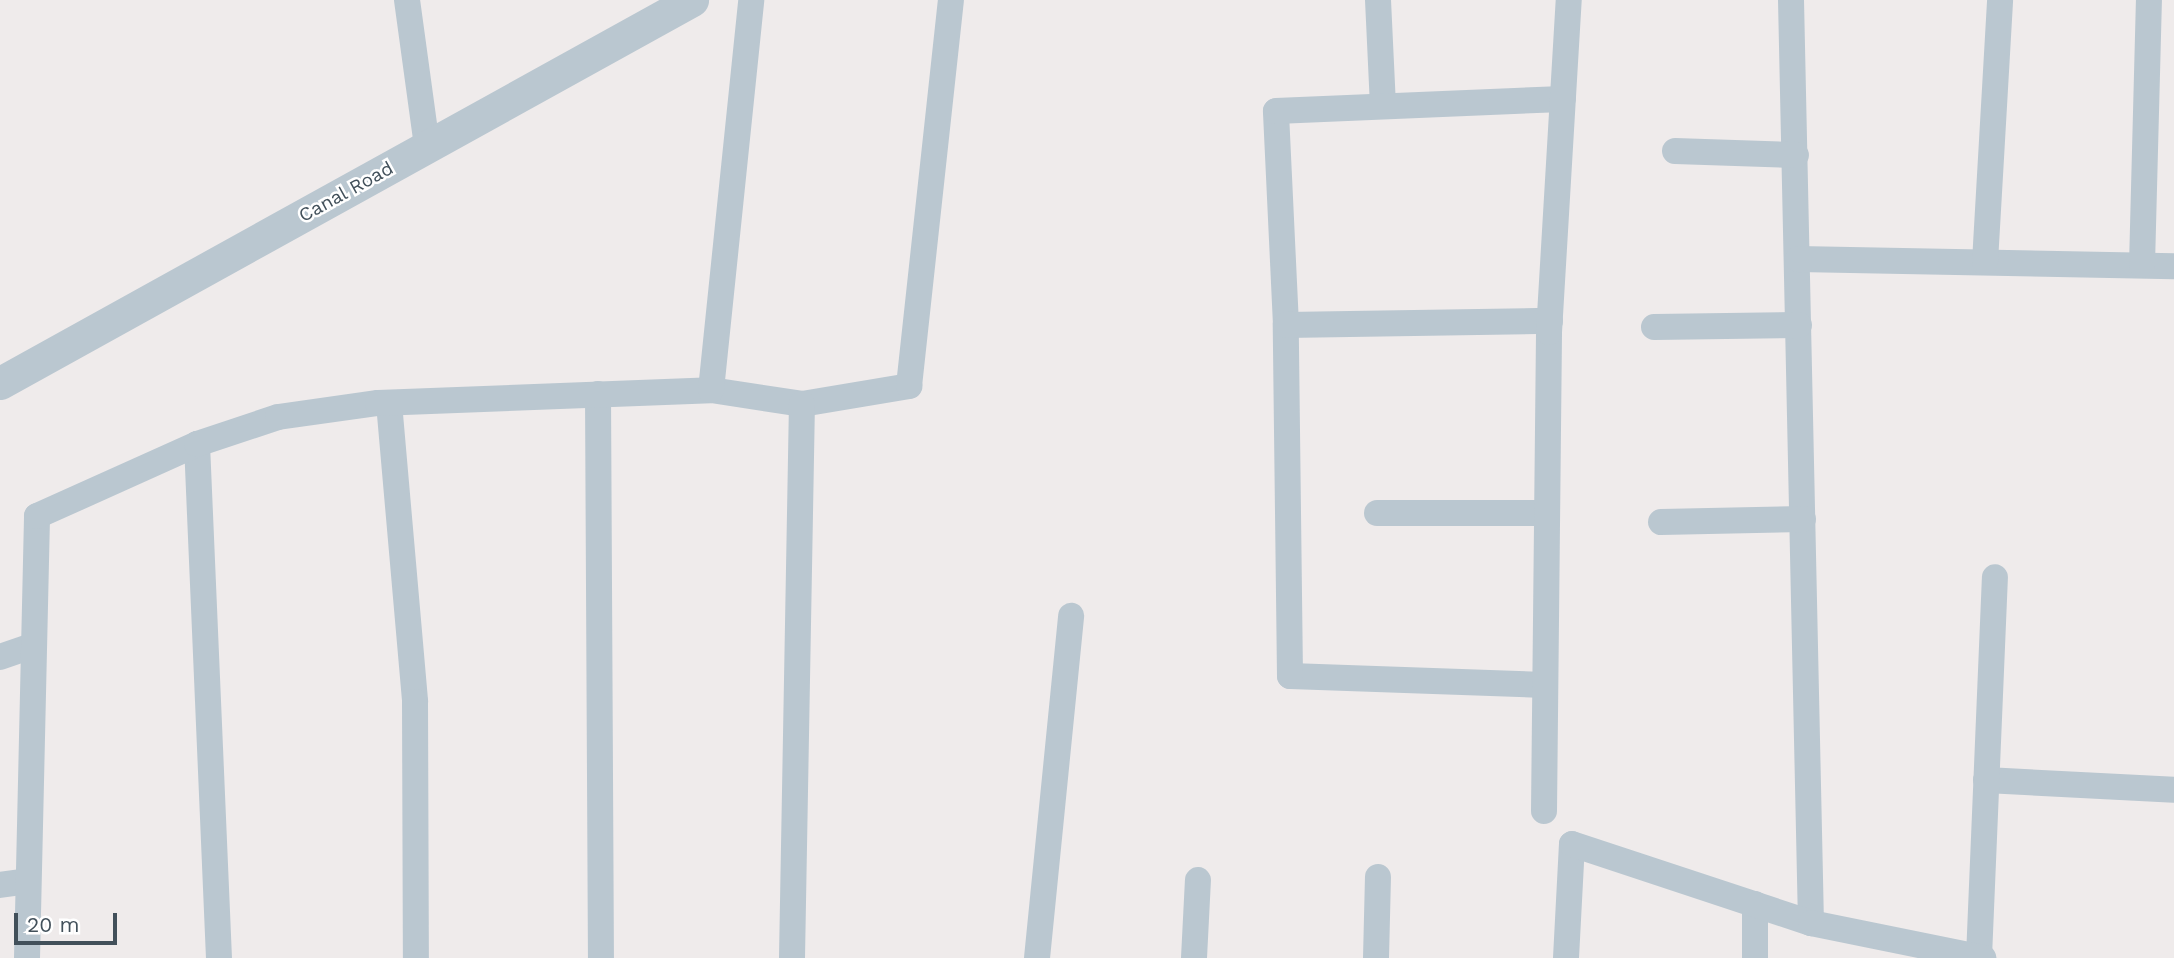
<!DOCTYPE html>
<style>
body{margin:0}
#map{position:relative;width:2174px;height:958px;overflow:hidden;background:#efebeb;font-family:"Work Sans",sans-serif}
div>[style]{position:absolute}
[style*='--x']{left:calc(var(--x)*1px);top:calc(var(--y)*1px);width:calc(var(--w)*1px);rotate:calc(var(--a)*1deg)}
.minor>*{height:26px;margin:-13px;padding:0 13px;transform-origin:13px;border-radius:13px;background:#bac7d0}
.tertiary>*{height:33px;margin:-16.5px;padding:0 16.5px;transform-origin:16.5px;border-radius:16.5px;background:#bac7d0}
span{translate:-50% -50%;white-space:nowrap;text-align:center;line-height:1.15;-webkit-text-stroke:5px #fff;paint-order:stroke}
.street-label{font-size:19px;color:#42505a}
.scale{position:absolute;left:14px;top:913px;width:103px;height:32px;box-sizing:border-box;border:4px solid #42505a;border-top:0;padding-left:9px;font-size:21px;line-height:24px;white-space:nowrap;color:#42505a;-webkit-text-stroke:5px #fff;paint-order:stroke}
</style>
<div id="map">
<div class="minor">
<div style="--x:407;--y:0;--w:147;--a:82.2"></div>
<div style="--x:1378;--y:0;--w:106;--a:87.3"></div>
<div style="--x:1791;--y:0;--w:923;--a:88.76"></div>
<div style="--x:1675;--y:151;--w:121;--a:1.9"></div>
<div style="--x:1798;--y:259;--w:376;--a:1.1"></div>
<div style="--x:1985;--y:262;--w:262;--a:-86.7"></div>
<div style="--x:2142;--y:265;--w:265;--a:-88.5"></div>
<div style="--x:1286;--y:325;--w:214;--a:-92.7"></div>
<div style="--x:1276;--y:111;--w:287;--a:-2.4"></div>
<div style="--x:1654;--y:327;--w:145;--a:-0.8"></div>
<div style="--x:711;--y:390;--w:92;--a:8.7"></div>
<div style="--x:802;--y:404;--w:109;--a:-9.5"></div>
<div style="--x:909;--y:386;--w:388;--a:-83.8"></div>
<div style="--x:598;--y:394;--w:564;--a:89.7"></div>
<div style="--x:389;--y:403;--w:300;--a:85"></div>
<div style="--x:415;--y:702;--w:256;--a:89.8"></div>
<div style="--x:197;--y:444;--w:514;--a:87.55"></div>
<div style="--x:1377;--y:513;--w:170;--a:0"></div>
<div style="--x:1661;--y:522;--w:142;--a:-1.2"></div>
<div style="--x:0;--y:657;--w:36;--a:-19"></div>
<div style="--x:1545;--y:685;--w:255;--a:-178"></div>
<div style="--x:1290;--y:676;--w:351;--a:-90.7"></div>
<div style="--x:1286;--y:325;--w:264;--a:-0.9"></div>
<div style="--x:1986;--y:780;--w:188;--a:3"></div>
<div style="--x:1544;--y:811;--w:479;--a:-89.4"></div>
<div style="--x:1549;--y:332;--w:333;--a:-86.6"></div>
<div style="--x:0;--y:885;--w:28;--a:-8"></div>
<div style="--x:1755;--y:904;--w:54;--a:90"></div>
<div style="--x:1979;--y:957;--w:380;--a:-87.6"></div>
<div style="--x:27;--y:958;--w:442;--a:-88.7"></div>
<div style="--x:37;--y:516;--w:175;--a:-24.2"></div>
<div style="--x:197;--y:444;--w:85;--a:-18.4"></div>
<div style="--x:278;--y:417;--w:101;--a:-8"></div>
<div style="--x:378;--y:403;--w:333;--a:-2.2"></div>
<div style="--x:711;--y:390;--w:392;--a:-84.1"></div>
<div style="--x:792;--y:958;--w:554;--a:-88.97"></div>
<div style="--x:1037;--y:958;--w:344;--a:-84.3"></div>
<div style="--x:1194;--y:958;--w:78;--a:-87.1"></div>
<div style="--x:1376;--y:958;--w:81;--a:-88.6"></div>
<div style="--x:1566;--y:958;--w:114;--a:-87"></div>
<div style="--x:1572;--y:844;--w:252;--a:18.3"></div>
<div style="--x:1811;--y:923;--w:176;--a:11.5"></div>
</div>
<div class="tertiary">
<div style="--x:0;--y:383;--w:791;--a:-28.96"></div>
</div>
<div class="street-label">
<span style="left:346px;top:192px;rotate:-29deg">Canal Road</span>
</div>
<div class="scale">20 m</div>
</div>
